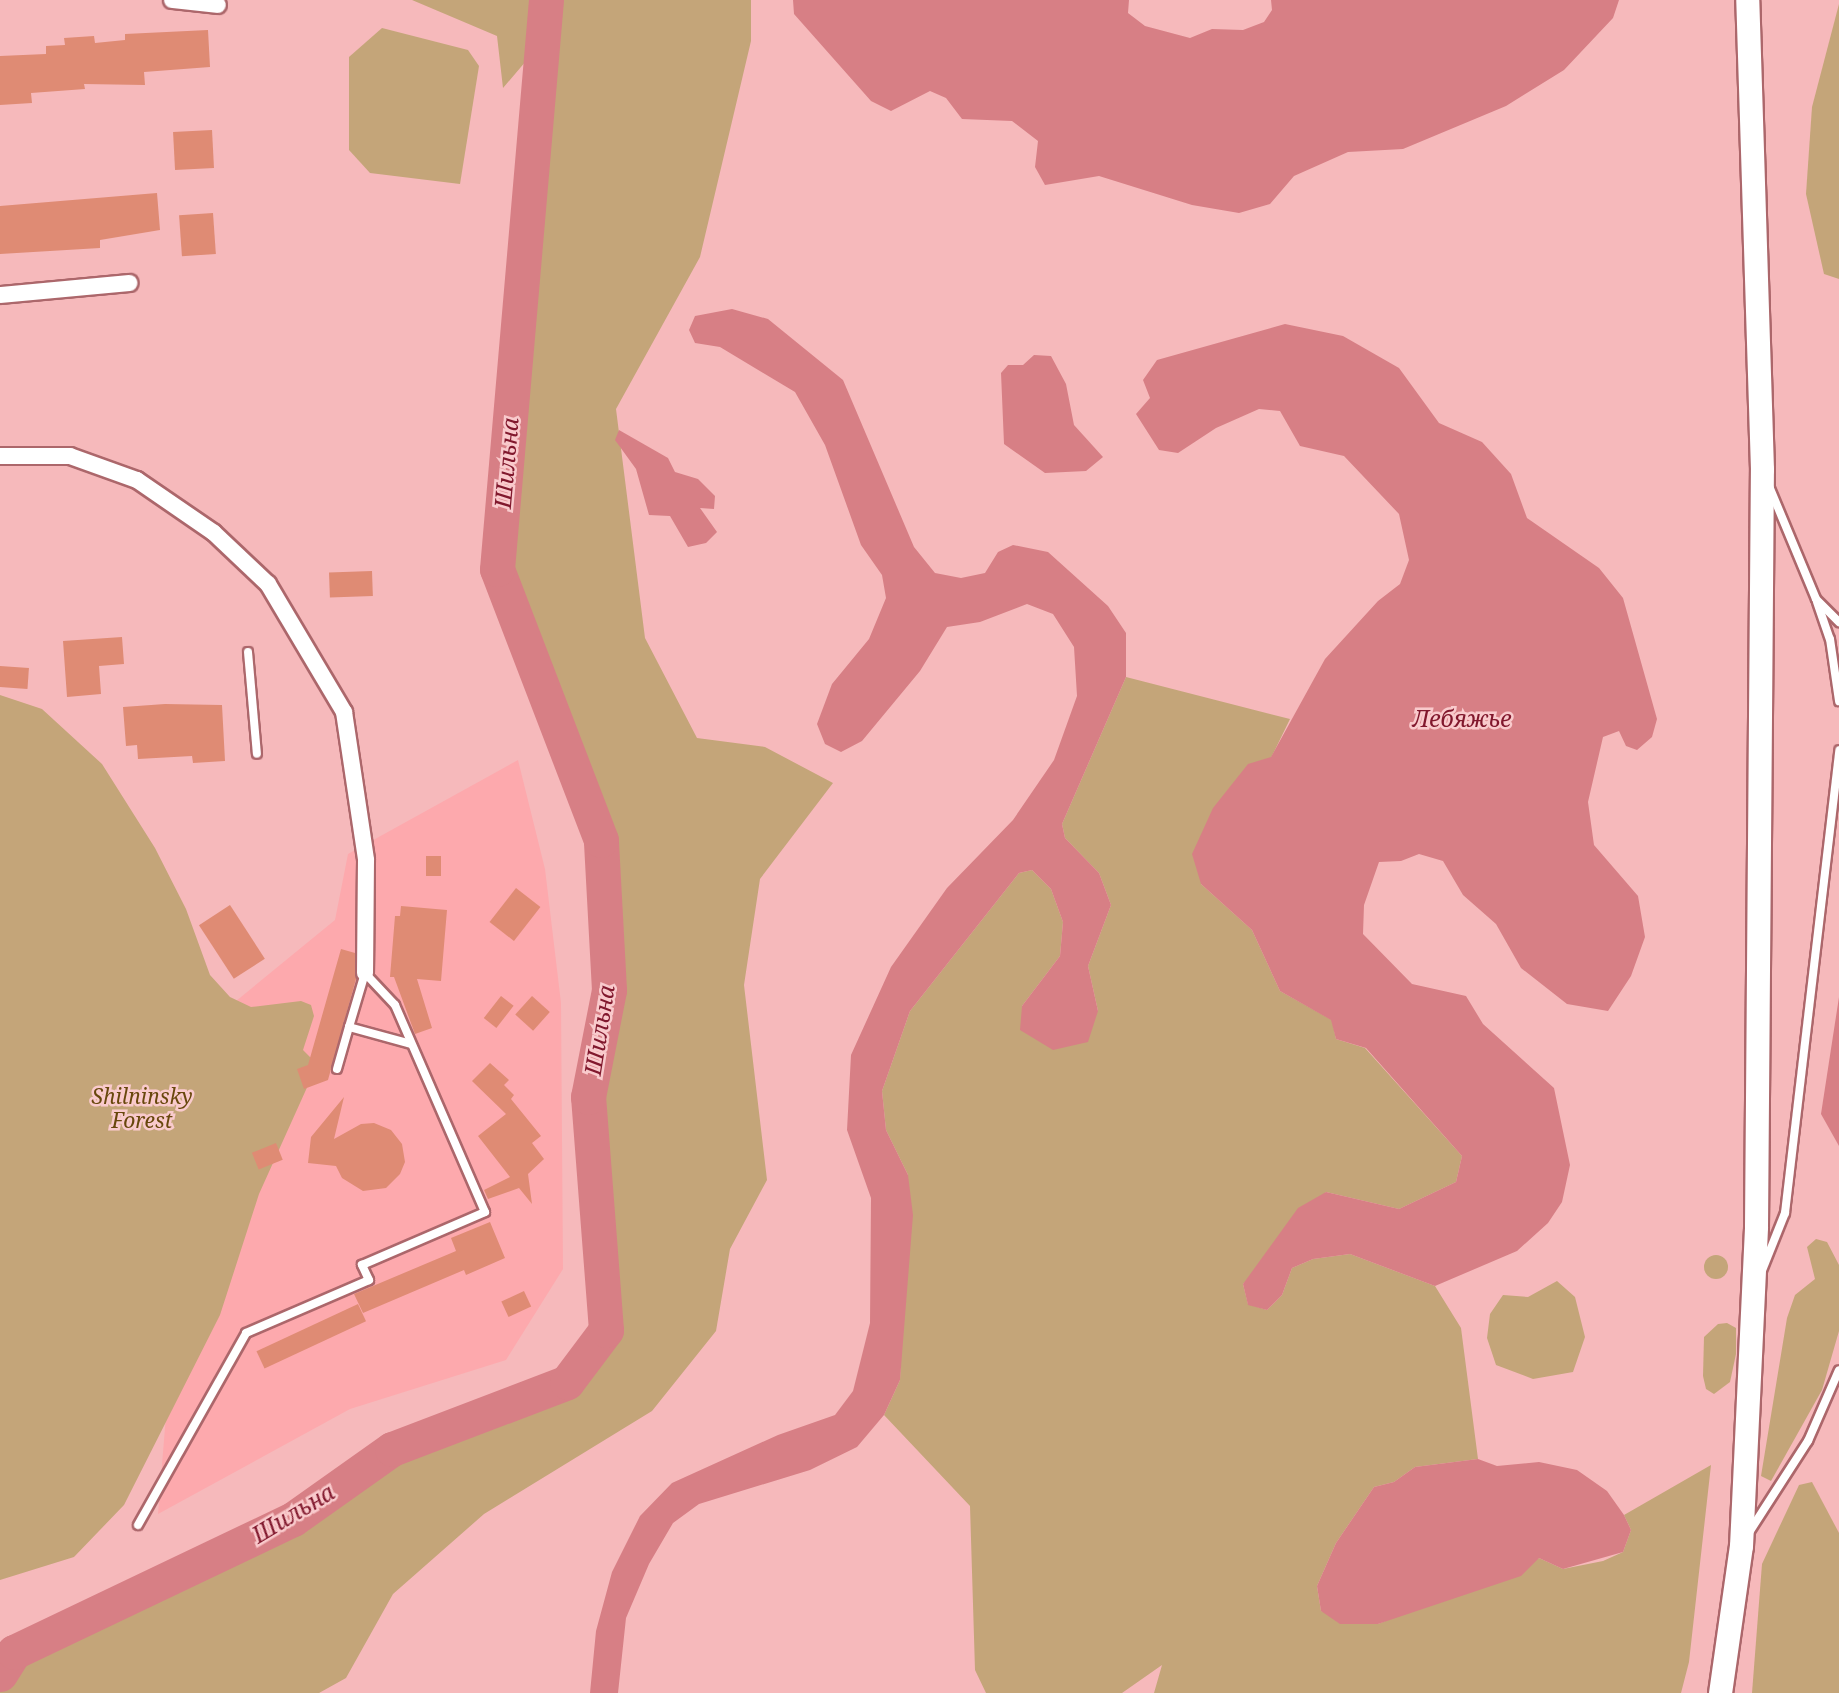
<!DOCTYPE html>
<meta charset="utf-8">
<style>
body{margin:0}
#map{position:relative;width:1839px;height:1693px;overflow:hidden;background:#f6b9bb;font-family:"Noto Serif",serif}
div>[style]{position:absolute}
[style*='--x']{left:calc(var(--x)*1px);top:calc(var(--y)*1px);width:calc(var(--w)*1px);rotate:calc(var(--a)*1deg)}
.built>*{inset:0;background:#fda9ad}
.green>*{inset:0;background:#c4a579}
.round{border-radius:50%}
.water>*{inset:0;background:#d77f85}
.river>*{height:35px;margin:-17.5px;padding:0 17.5px;transform-origin:17.5px;border-radius:17.5px;background:#d77f85}
.building>*{inset:0;background:#df8b74;transform-origin:0 0}
.roads{filter:drop-shadow(2px 0 #ac676b) drop-shadow(-2px 0 #ac676b) drop-shadow(0 2px #ac676b) drop-shadow(0 -2px #ac676b)}
.lane>*{height:8px;margin:-4px;padding:0 4px;transform-origin:4px;border-radius:4px;background:#fff}
.street>*{height:16px;margin:-8px;padding:0 8px;transform-origin:8px;border-radius:8px;background:#fff}
.secondary>*{height:23px;margin:-11.5px;padding:0 11.5px;transform-origin:11.5px;border-radius:11.5px;background:#fff}
span{translate:-50% -50%;white-space:nowrap;text-align:center;line-height:1.15;-webkit-text-stroke:5px #f9cacc;paint-order:stroke}
.park-label{font-size:21px;color:#68470c;font-style:italic}
.water-label{font-size:23px;color:#81182d;font-style:italic}
</style>
<div id="map">
<div class="built">
<div style="clip-path:polygon(518px 760px,545px 869px,561px 1003px,563px 1269px,506px 1360px,350px 1409px,158px 1514px,197px 1033px,335px 920px,348px 854px)"></div>
</div>
<div class="green">
<div style="clip-path:polygon(412px 0,751px 0,751px 41px,700px 257px,616px 409px,645px 638px,697px 738px,765px 747px,833px 783px,760px 879px,744px 985px,767px 1180px,730px 1249px,716px 1331px,652px 1411px,484px 1514px,393px 1594px,346px 1678px,319px 1693px,0 1693px,0 1674px,14px 1652px,293px 1519px,392px 1449px,567px 1382px,606px 1330px,588px 1097px,609px 990px,601px 840px,497px 569px,545px 10px,532px 54px,503px 88px,497px 36px)"></div>
<div style="clip-path:polygon(1839px 4px,1839px 279px,1824px 274px,1806px 194px,1812px 107px)"></div>
<div style="clip-path:polygon(382px 28px,468px 50px,479px 66px,460px 184px,370px 173px,349px 150px,349px 57px)"></div>
<div style="clip-path:polygon(1126px 677px,1290px 719px,1271px 758px,1248px 765px,1201px 884px,1252px 930px,1280px 991px,1332px 1020px,1336px 1039px,1365px 1048px,1462px 1156px,1456px 1182px,1399px 1209px,1326px 1192px,1243px 1284px,1248px 1304px,1267px 1310px,1282px 1295px,1292px 1268px,1313px 1259px,1350px 1254px,1435px 1286px,1461px 1328px,1478px 1459px,1415px 1467px,1394px 1482px,1374px 1487px,1336px 1543px,1317px 1586px,1321px 1611px,1378px 1624px,1539px 1558px,1563px 1569px,1603px 1561px,1623px 1552px,1631px 1530px,1624px 1515px,1711px 1465px,1689px 1662px,1681px 1693px,1154px 1693px,1162px 1665px,1122px 1693px,986px 1693px,975px 1670px,970px 1506px,884px 1415px,900px 1380px,908px 1175px,886px 1130px,882px 1091px,910px 1011px,1019px 873px,1032px 870px,1051px 889px,1063px 922px,1060px 956px,1022px 1006px,1098px 1011px,1088px 966px,1111px 905px,1099px 873px,1065px 838px,1062px 824px)"></div>
<div style="clip-path:polygon(0 695px,42px 709px,102px 764px,155px 848px,186px 909px,210px 975px,230px 997px,251px 1007px,301px 1001px,311px 1005px,314px 1016px,303px 1050px,313px 1060px,314px 1072px,259px 1194px,220px 1315px,124px 1505px,74px 1557px,0 1580px)"></div>
<div style="clip-path:polygon(1816px 1239px,1827px 1242px,1839px 1265px,1839px 1331px,1822px 1390px,1771px 1481px,1761px 1476px,1787px 1318px,1795px 1295px,1815px 1279px,1807px 1247px)"></div>
<div class="round" style="left:1704px;top:1255px;width:24px;height:24px"></div>
<div style="clip-path:polygon(1557px 1281px,1575px 1297px,1585px 1337px,1573px 1372px,1533px 1379px,1496px 1365px,1487px 1338px,1490px 1314px,1503px 1295px,1528px 1297px)"></div>
<div style="clip-path:polygon(1727px 1323px,1736px 1328px,1736px 1354px,1730px 1382px,1714px 1394px,1706px 1389px,1703px 1376px,1704px 1337px,1718px 1324px)"></div>
<div style="clip-path:polygon(1812px 1482px,1839px 1533px,1839px 1693px,1752px 1693px,1762px 1564px,1799px 1485px)"></div>
</div>
<div class="water">
<div style="clip-path:polygon(793px 0,1129px 0,1128px 13px,1145px 26px,1190px 38px,1212px 29px,1243px 30px,1264px 22px,1272px 10px,1271px 0,1619px 0,1613px 18px,1564px 70px,1506px 106px,1403px 149px,1348px 152px,1294px 176px,1270px 204px,1239px 213px,1192px 205px,1099px 176px,1045px 185px,1035px 167px,1038px 141px,1012px 121px,962px 119px,946px 98px,930px 91px,891px 111px,871px 101px,794px 14px)"></div>
<div style="clip-path:polygon(732px 309px,768px 319px,843px 380px,914px 547px,935px 573px,961px 578px,985px 573px,998px 552px,1013px 545px,1048px 552px,1108px 606px,1126px 633px,1126px 677px,1062px 824px,1065px 838px,1099px 873px,1111px 905px,1088px 966px,1098px 1011px,1088px 1042px,1053px 1050px,1020px 1030px,1022px 1006px,1060px 956px,1063px 922px,1051px 889px,1032px 870px,1019px 873px,910px 1011px,882px 1091px,886px 1130px,908px 1175px,913px 1215px,900px 1380px,884px 1415px,857px 1447px,810px 1470px,699px 1504px,673px 1523px,649px 1564px,626px 1618px,618px 1693px,590px 1693px,596px 1631px,612px 1572px,640px 1516px,672px 1483px,778px 1435px,835px 1415px,853px 1391px,870px 1323px,871px 1198px,847px 1130px,851px 1055px,891px 967px,947px 888px,1013px 820px,1054px 760px,1077px 696px,1074px 647px,1053px 614px,1027px 604px,980px 622px,947px 627px,920px 671px,862px 741px,841px 752px,825px 744px,817px 724px,832px 684px,869px 639px,886px 598px,882px 575px,861px 545px,825px 445px,795px 392px,720px 347px,695px 343px,689px 330px,695px 316px)"></div>
<div style="clip-path:polygon(1285px 324px,1343px 336px,1399px 368px,1439px 423px,1482px 442px,1511px 474px,1527px 518px,1599px 568px,1623px 598px,1657px 719px,1652px 737px,1637px 750px,1626px 746px,1619px 731px,1603px 737px,1588px 802px,1594px 845px,1638px 896px,1645px 937px,1631px 976px,1608px 1011px,1567px 1004px,1521px 968px,1496px 924px,1463px 895px,1443px 861px,1419px 854px,1401px 861px,1379px 862px,1364px 905px,1363px 934px,1412px 984px,1466px 996px,1483px 1024px,1554px 1088px,1570px 1165px,1562px 1202px,1548px 1223px,1517px 1251px,1435px 1286px,1350px 1254px,1313px 1259px,1292px 1268px,1282px 1295px,1267px 1310px,1248px 1305px,1243px 1284px,1298px 1208px,1326px 1192px,1399px 1209px,1456px 1182px,1462px 1156px,1366px 1048px,1336px 1039px,1331px 1020px,1280px 991px,1252px 930px,1201px 884px,1192px 854px,1213px 808px,1248px 764px,1271px 757px,1325px 659px,1378px 601px,1400px 584px,1409px 560px,1399px 514px,1344px 456px,1300px 446px,1280px 411px,1259px 409px,1216px 428px,1178px 453px,1159px 450px,1136px 414px,1150px 398px,1143px 380px,1157px 360px)"></div>
<div style="clip-path:polygon(1034px 355px,1051px 356px,1066px 384px,1074px 425px,1103px 457px,1086px 471px,1045px 473px,1004px 444px,1001px 373px,1008px 365px,1023px 365px)"></div>
<div style="clip-path:polygon(619px 430px,668px 458px,675px 472px,698px 479px,715px 496px,714px 509px,700px 508px,717px 532px,706px 543px,688px 547px,670px 516px,649px 515px,636px 469px,615px 440px)"></div>
<div style="clip-path:polygon(1839px 997px,1839px 1146px,1821px 1114px)"></div>
<div style="clip-path:polygon(1478px 1459px,1497px 1466px,1539px 1462px,1577px 1470px,1607px 1491px,1624px 1515px,1631px 1530px,1623px 1552px,1563px 1569px,1539px 1558px,1521px 1576px,1378px 1624px,1340px 1624px,1321px 1611px,1317px 1586px,1336px 1543px,1374px 1487px,1394px 1482px,1415px 1467px)"></div>
</div>
<div class="river">
<div style="--x:0;--y:1674;--w:26;--a:-58"></div>
<div style="--x:14;--y:1652;--w:309;--a:-25.5"></div>
<div style="--x:293;--y:1519;--w:121;--a:-35.3"></div>
<div style="--x:392;--y:1449;--w:187;--a:-20.9"></div>
<div style="--x:567;--y:1382;--w:65;--a:-53.1"></div>
<div style="--x:606;--y:1330;--w:234;--a:-94.4"></div>
<div style="--x:588;--y:1097;--w:109;--a:-78.9"></div>
<div style="--x:609;--y:990;--w:150;--a:-93.1"></div>
<div style="--x:601;--y:840;--w:290;--a:-111"></div>
<div style="--x:497;--y:569;--w:571;--a:-85.08"></div>
</div>
<div class="building">
<div style="clip-path:polygon(208px 30px,210px 67px,144px 72px,145px 85px,84px 84px,85px 89px,31px 93px,32px 103px,0 105px,0 56px,46px 54px,46px 46px,65px 45px,64px 38px,94px 36px,95px 43px,125px 40px,125px 34px)"></div>
<div style="left:212px;top:130px;width:38px;height:39px;rotate:87deg"></div>
<div style="clip-path:polygon(157px 193px,160px 230px,100px 240px,100px 248px,0 254px,0 206px)"></div>
<div style="left:213px;top:213px;width:41px;height:34px;rotate:86deg"></div>
<div style="left:372px;top:571px;width:25px;height:43px;rotate:88deg"></div>
<div style="clip-path:polygon(122px 637px,124px 664px,99px 666px,101px 694px,67px 697px,63px 641px)"></div>
<div style="left:0;top:666px;width:29px;height:21px;rotate:4deg"></div>
<div style="clip-path:polygon(165px 704px,222px 705px,225px 761px,193px 763px,192px 756px,138px 759px,137px 745px,126px 746px,123px 707px)"></div>
<div style="left:426px;top:856px;width:15px;height:20px"></div>
<div style="left:516px;top:888px;width:31px;height:43px;rotate:38deg"></div>
<div style="left:230px;top:905px;width:64px;height:37px;rotate:57deg"></div>
<div style="clip-path:polygon(401px 906px,447px 910px,441px 981px,417px 979px,432px 1028px,415px 1034px,394px 977px,390px 977px,395px 916px,400px 916px)"></div>
<div style="clip-path:polygon(341px 949px,355px 953px,356px 979px,328px 1080px,304px 1089px,297px 1069px,308px 1065px)"></div>
<div style="left:501px;top:996px;width:16px;height:28px;rotate:38deg"></div>
<div style="left:532px;top:996px;width:24px;height:25px;rotate:42deg"></div>
<div style="clip-path:polygon(490px 1063px,509px 1080px,504px 1085px,514px 1095px,511px 1099px,541px 1136px,532px 1143px,544px 1159px,528px 1174px,532px 1204px,519px 1188px,488px 1199px,484px 1190px,510px 1177px,478px 1136px,506px 1114px,472px 1081px)"></div>
<div style="clip-path:polygon(344px 1097px,334px 1139px,361px 1124px,374px 1123px,391px 1130px,402px 1144px,405px 1162px,400px 1174px,386px 1188px,363px 1191px,342px 1178px,336px 1166px,308px 1163px,311px 1137px)"></div>
<div style="left:276px;top:1143px;width:18px;height:26px;rotate:68deg"></div>
<div style="clip-path:polygon(490px 1222px,505px 1258px,466px 1275px,464px 1270px,363px 1313px,354px 1294px,456px 1251px,451px 1238px)"></div>
<div style="left:524px;top:1291px;width:17px;height:25px;rotate:65deg"></div>
<div style="left:358px;top:1304px;width:19px;height:112px;rotate:65deg"></div>
</div>
<div class="roads">
<div class="lane">
<div style="--x:1769;--y:486;--w:122;--a:67.4"></div>
<div style="--x:1816;--y:599;--w:33;--a:45"></div>
<div style="--x:1817;--y:602;--w:39;--a:71"></div>
<div style="--x:1830;--y:639;--w:63;--a:81.7"></div>
<div style="--x:248;--y:652;--w:102;--a:85"></div>
<div style="--x:365;--y:973;--w:56;--a:106.5"></div>
<div style="--x:349;--y:1027;--w:64;--a:15.3"></div>
<div style="--x:337;--y:1069;--w:44;--a:-74.1"></div>
<div style="--x:1763;--y:1268;--w:59;--a:-68.2"></div>
<div style="--x:1785;--y:1213;--w:466;--a:-83.3"></div>
<div style="--x:138;--y:1525;--w:220;--a:-60.6"></div>
<div style="--x:246;--y:1333;--w:134;--a:-23.3"></div>
<div style="--x:369;--y:1280;--w:17;--a:-115"></div>
<div style="--x:362;--y:1265;--w:134;--a:-23.3"></div>
<div style="--x:485;--y:1212;--w:226;--a:-113.5"></div>
<div style="--x:395;--y:1005;--w:44;--a:-133.2"></div>
<div style="--x:1748;--y:1534;--w:111;--a:-57.2"></div>
<div style="--x:1808;--y:1441;--w:77;--a:-66.4"></div>
</div>
<div class="street">
<div style="--x:172;--y:0;--w:46;--a:6.2"></div>
<div style="--x:0;--y:295;--w:130;--a:-5.3"></div>
<div style="--x:0;--y:456;--w:70;--a:0"></div>
<div style="--x:70;--y:456;--w:71;--a:19.7"></div>
<div style="--x:137;--y:480;--w:93;--a:34.5"></div>
<div style="--x:214;--y:533;--w:74;--a:43.4"></div>
<div style="--x:268;--y:584;--w:149;--a:59.3"></div>
<div style="--x:344;--y:712;--w:150;--a:81.5"></div>
<div style="--x:366;--y:860;--w:113;--a:90.5"></div>
</div>
<div class="secondary">
<div style="--x:1720;--y:1693;--w:148;--a:-81.9"></div>
<div style="--x:1741;--y:1546;--w:320;--a:-87.3"></div>
<div style="--x:1756;--y:1226;--w:757;--a:-89.55"></div>
<div style="--x:1762;--y:469;--w:469;--a:-91.8"></div>
</div>
</div>
<div class="park-label">
<span style="left:142px;top:1108px">Shilninsky<br>Forest</span>
</div>
<div class="water-label">
<span style="left:506px;top:463px;rotate:-85deg">Шильна</span>
<span style="left:1462px;top:718px">Лебяжье</span>
<span style="left:599px;top:1030px;rotate:-81deg">Шильна</span>
<span style="left:293px;top:1513px;rotate:-31deg">Шильна</span>
</div>
</div>
